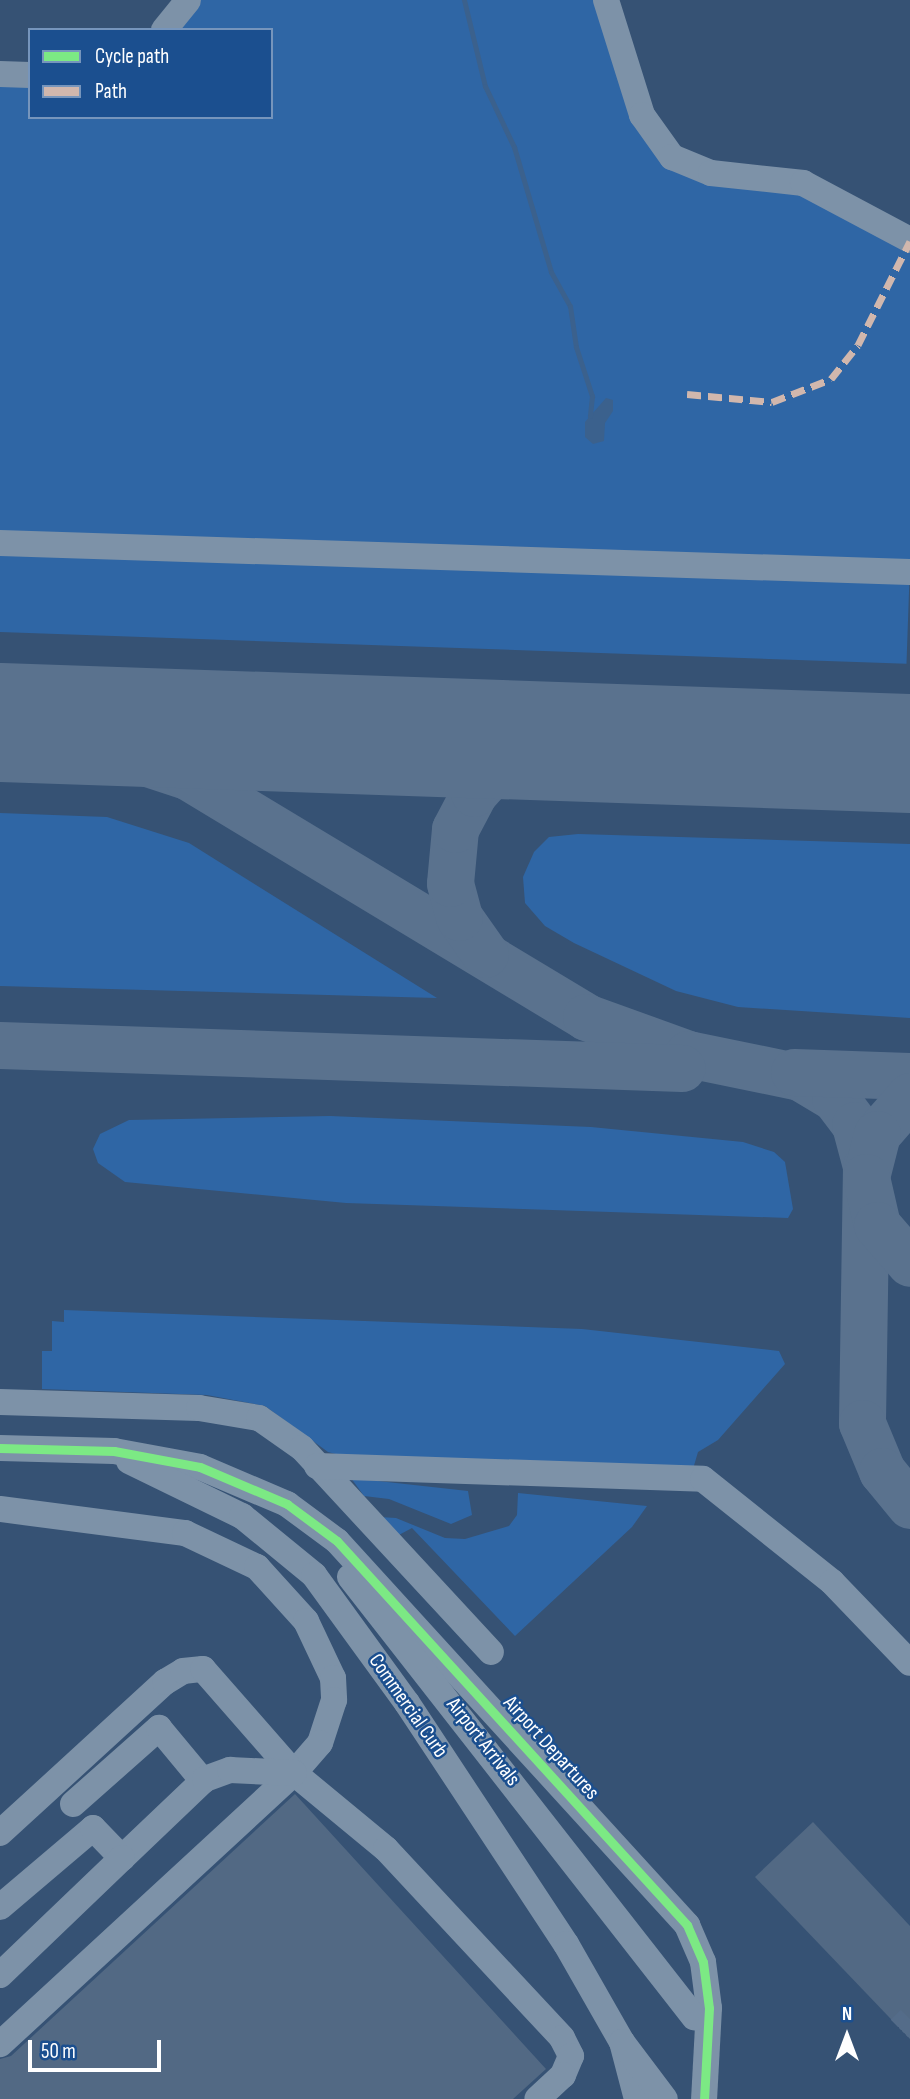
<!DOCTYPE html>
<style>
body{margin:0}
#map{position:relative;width:910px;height:2099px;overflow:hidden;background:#365274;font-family:"Sofia Sans Condensed",sans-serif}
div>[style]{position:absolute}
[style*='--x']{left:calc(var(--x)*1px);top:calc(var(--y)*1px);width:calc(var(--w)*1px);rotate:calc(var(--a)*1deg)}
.green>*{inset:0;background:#2f66a5;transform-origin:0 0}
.water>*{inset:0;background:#3b618d}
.stream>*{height:5px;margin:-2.5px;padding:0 2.5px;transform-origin:2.5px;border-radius:2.5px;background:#3b618d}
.taxiway>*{height:47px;margin:-23.5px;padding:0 23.5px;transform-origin:23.5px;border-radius:23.5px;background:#5a728e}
.runway>*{height:119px;margin:-59.5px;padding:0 59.5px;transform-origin:59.5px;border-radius:59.5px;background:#5a728e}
.building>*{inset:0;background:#526984}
.minor-tunnel>*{height:26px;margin-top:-13px;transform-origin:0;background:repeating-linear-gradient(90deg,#546c89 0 26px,transparent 0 39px)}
.minor>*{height:26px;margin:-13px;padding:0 13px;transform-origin:13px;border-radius:13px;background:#7d92a8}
.quiet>*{height:7px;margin-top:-3.5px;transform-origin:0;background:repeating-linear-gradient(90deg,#d1b7ad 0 14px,transparent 0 21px)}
.cycleway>*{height:9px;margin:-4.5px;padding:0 4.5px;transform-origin:4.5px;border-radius:4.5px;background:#7ce984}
span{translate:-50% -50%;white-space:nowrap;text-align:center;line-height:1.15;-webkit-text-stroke:5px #1b4f8f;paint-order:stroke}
.street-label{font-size:21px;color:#fff}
.legend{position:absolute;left:28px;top:28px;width:245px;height:91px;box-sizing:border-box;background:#1b4f8f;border:2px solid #7695bc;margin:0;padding:9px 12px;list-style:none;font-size:21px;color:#fff}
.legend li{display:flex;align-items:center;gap:14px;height:35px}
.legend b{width:35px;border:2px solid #7695bc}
.north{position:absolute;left:812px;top:2001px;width:70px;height:70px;-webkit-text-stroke:5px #1b4f8f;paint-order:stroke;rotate:0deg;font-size:19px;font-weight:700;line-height:28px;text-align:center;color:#fff}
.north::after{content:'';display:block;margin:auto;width:24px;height:32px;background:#fff;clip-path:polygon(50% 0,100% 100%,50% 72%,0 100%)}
.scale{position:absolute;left:28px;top:2040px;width:133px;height:32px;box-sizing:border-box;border:4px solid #fff;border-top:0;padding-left:9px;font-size:21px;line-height:24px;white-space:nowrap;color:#fff;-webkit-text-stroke:5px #1b4f8f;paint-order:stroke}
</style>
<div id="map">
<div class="green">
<div style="clip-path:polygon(193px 0,600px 0,647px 138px,774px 183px,910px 246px,910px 567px,0 538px,0 80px,30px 80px,30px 117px,271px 117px,271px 30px,170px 30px)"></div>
<div style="left:0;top:547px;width:910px;height:85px;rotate:2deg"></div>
<div style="clip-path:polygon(0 813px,107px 817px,189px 843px,437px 998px,0 986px)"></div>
<div style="clip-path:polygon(578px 834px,910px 844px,910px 1018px,738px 1007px,676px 991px,574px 943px,545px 926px,525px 903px,523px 877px,534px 852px,549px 837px)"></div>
<div style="clip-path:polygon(330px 1116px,591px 1127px,743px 1142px,774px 1152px,785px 1162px,793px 1209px,788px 1218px,346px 1203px,125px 1182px,98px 1163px,93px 1149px,100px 1134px,129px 1120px)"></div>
<div style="clip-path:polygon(64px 1310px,582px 1329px,779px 1351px,785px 1364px,718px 1440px,698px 1452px,693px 1469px,367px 1462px,328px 1452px,265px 1406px,207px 1395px,42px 1389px,42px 1351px,52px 1351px,52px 1321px,64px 1322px)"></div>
<div style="clip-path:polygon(351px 1478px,468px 1491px,472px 1515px,451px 1524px,389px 1499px,364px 1496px)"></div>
<div style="clip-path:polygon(518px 1493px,647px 1506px,632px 1527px,515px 1636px,412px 1528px,395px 1537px,379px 1517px,396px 1518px,445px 1538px,465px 1539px,509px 1526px,517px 1515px)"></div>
</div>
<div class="water">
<div style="clip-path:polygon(606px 398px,613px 400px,613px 411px,605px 423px,604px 441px,593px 444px,585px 437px,585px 422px)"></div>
</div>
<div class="stream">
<div style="--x:464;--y:0;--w:89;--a:76.3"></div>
<div style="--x:485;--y:86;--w:68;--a:64.6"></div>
<div style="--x:514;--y:147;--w:130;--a:73.5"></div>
<div style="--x:551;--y:272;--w:39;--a:61"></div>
<div style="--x:570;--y:306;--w:41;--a:81.7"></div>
<div style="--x:576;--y:347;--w:52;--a:71.9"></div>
<div style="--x:592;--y:396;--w:20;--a:96"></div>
</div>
<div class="taxiway">
<div style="--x:0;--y:727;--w:78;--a:9.6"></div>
<div style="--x:77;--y:740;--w:116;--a:18.1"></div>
<div style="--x:187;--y:776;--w:466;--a:31.1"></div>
<div style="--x:586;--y:1017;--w:109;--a:19.9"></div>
<div style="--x:688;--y:1054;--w:114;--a:11.6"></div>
<div style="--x:800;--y:1077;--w:41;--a:31"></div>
<div style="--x:835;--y:1098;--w:34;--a:53"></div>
<div style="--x:855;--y:1125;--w:42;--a:75"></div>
<div style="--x:866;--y:1166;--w:257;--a:90.9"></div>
<div style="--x:862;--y:1423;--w:52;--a:67.4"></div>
<div style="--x:882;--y:1471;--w:44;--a:50.5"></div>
<div style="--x:711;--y:746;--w:122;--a:5.2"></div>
<div style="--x:833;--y:757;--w:79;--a:12.4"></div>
<div style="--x:485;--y:954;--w:45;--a:-125.1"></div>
<div style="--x:459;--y:917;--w:35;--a:-105"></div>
<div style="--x:450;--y:883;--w:54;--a:-84.7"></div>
<div style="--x:455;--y:829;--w:41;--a:-62.2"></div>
<div style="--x:474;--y:793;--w:28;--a:-48"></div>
<div style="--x:493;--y:772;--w:42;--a:-27.2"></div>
<div style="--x:530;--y:753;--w:101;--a:-5.7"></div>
<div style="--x:0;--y:1045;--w:682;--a:1.93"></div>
<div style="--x:794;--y:1072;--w:116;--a:2"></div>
<div style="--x:910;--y:1096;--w:50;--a:131"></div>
<div style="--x:877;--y:1134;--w:44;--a:104.3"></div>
<div style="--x:866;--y:1177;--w:49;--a:77.1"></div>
<div style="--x:877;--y:1225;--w:50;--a:49"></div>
</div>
<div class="runway">
<div style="--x:0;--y:722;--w:911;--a:1.95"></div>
</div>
<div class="building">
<div style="clip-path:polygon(295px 1794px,546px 2069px,513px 2099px,0 2099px,0 2059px,11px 2056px)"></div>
<div style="clip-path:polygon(813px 1822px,910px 1926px,910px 2039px,755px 1877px)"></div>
</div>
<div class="minor-tunnel">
<div style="--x:900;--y:2029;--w:14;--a:-45"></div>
</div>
<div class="minor">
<div style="--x:606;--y:0;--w:121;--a:72.6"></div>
<div style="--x:642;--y:115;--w:52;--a:54.5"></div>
<div style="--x:672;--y:157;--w:42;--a:22.3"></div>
<div style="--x:711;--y:173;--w:93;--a:6.2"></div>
<div style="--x:803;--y:183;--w:121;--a:28"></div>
<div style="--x:164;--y:30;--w:38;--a:-51"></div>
<div style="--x:0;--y:74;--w:30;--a:2"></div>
<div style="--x:0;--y:543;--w:910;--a:1.83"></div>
<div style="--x:0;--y:1402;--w:199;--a:1.7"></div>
<div style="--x:199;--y:1408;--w:61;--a:9.5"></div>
<div style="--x:259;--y:1418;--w:52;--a:34.9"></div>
<div style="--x:302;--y:1448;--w:278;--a:47.2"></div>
<div style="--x:0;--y:1448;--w:114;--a:1.5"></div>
<div style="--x:114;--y:1451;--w:87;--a:10.5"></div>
<div style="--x:200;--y:1467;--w:95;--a:23"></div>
<div style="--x:287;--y:1504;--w:62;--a:36.5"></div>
<div style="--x:337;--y:1541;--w:520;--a:47.65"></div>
<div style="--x:687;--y:1925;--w:40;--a:66.6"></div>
<div style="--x:703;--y:1962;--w:46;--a:82.6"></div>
<div style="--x:709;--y:2008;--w:91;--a:93.1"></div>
<div style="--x:129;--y:1461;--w:126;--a:26"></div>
<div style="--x:242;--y:1516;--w:93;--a:39.3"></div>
<div style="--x:314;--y:1575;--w:158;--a:54"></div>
<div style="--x:407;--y:1703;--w:289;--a:56.6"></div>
<div style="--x:566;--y:1944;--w:113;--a:60.3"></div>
<div style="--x:622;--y:2042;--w:59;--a:75.3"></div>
<div style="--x:317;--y:1466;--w:386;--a:1.9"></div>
<div style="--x:703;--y:1479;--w:165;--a:38.6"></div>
<div style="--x:832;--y:1582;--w:112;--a:46.1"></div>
<div style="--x:0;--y:1509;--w:187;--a:7.4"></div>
<div style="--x:185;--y:1533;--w:80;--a:25.3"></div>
<div style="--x:257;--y:1567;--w:73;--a:47.8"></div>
<div style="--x:306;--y:1621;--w:63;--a:64.7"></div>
<div style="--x:333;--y:1678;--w:22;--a:87"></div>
<div style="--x:334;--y:1700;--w:45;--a:108"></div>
<div style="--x:320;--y:1743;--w:40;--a:131"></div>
<div style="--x:294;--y:1773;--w:400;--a:137.3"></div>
<div style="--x:350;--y:1577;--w:559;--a:51.98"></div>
<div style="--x:73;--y:1804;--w:115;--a:-41.5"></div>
<div style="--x:159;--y:1728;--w:69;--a:50.3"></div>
<div style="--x:0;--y:1833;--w:224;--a:-42.5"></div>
<div style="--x:165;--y:1682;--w:21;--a:-31"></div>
<div style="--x:183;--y:1671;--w:20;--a:-6"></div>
<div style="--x:203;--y:1669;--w:138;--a:48.8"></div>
<div style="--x:294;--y:1773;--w:119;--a:39.6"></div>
<div style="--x:386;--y:1849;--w:258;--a:47"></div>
<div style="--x:562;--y:2038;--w:20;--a:63"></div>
<div style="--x:571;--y:2056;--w:21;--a:113"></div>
<div style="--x:563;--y:2075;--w:35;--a:137"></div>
<div style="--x:0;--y:1907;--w:122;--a:-40.3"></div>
<div style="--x:93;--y:1828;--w:42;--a:46"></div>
<div style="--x:122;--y:1858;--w:115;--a:-43.6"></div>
<div style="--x:205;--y:1779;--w:27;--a:-20"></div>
<div style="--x:230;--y:1770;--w:64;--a:2.7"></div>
<div style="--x:0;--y:1975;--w:169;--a:-43.8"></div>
<div style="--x:622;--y:2042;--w:71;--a:53"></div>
</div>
<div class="quiet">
<div style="--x:687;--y:394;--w:85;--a:5.4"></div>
<div style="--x:772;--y:402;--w:63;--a:-21.3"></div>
<div style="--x:831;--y:379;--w:43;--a:-51.5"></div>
<div style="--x:858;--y:345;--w:116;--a:-63.4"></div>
</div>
<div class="cycleway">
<div style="--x:0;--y:1448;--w:114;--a:1.5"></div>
<div style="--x:114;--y:1451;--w:87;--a:10.5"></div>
<div style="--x:200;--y:1467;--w:95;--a:23"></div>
<div style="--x:287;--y:1504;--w:62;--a:36.5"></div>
<div style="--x:337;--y:1541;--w:520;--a:47.65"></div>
<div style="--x:687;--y:1925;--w:40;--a:66.6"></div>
<div style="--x:703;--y:1962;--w:46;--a:82.6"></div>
<div style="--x:709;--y:2008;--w:91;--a:93.1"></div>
</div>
<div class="street-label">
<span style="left:408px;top:1706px;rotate:55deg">Commercial Curb</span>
<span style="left:483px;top:1742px;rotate:52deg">Airport Arrivals</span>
<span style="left:551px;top:1748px;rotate:48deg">Airport Departures</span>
</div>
<ul class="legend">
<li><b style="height:9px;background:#7ce984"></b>Cycle path</li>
<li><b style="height:9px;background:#d1b7ad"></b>Path</li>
</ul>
<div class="north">N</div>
<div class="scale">50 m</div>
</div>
